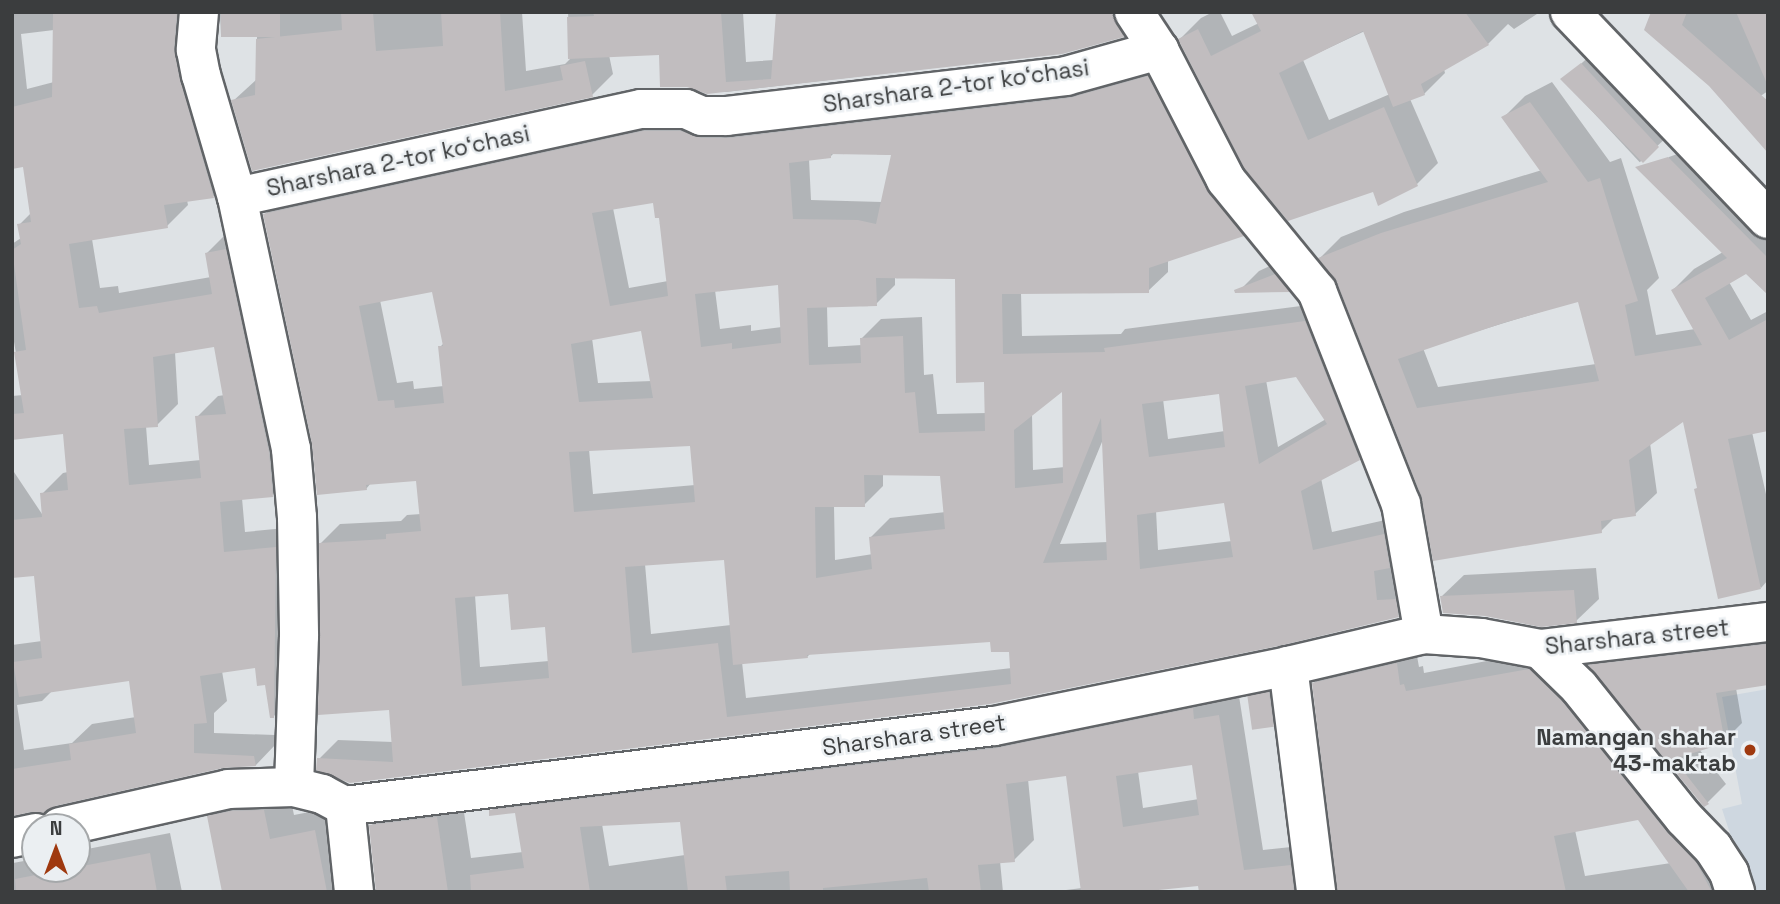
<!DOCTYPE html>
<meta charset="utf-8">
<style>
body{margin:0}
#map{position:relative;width:1780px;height:904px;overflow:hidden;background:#dee2e5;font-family:"Space Grotesk",sans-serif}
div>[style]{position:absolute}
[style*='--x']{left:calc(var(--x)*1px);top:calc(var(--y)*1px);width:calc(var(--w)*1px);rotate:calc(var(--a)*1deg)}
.built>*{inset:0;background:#ced7e0}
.shadow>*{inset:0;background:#0003;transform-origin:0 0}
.building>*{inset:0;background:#c1bdbf;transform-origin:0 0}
.roads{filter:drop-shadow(2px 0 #616467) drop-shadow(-2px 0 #616467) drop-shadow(0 2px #616467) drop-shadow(0 -2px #616467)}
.minor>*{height:38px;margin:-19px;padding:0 19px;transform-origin:19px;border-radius:19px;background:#fff}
.dots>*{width:19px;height:19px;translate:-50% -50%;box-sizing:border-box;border:4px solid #ebeff2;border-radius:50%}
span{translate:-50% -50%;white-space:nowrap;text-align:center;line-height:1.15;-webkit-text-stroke:5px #ebeff2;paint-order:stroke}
.street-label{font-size:23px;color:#3b3d3e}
.poi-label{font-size:23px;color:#3b3d3e;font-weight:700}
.right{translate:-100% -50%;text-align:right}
.frame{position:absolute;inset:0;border:14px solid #3b3d3e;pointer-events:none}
.north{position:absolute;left:21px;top:813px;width:70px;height:70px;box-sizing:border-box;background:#ebeff2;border:2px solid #a5a8aa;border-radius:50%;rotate:0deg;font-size:19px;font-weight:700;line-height:28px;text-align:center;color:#3b3d3e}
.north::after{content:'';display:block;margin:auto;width:24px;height:32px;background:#9f390f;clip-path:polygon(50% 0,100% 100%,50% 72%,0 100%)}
</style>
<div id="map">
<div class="built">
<div style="clip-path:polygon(1768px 689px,1768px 892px,1749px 892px,1722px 809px,1742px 804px,1722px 697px)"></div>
</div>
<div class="shadow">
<div style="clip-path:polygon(evenodd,12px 12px,196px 12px,234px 175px,214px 196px,187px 200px,188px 205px,167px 226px,92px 239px,100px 288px,118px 286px,119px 293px,211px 277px,207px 253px,228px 232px,293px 474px,272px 495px,242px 498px,245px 532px,296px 527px,295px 695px,274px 716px,267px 683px,256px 666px,222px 671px,227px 701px,214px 713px,214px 733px,275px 735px,276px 744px,256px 765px,223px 766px,12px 815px,12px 645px,42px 641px,138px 572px,12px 576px,12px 469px,44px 517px,42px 494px,63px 473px,68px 472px,65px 432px,12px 438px,12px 396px,23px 395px,12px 330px,12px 244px,21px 238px,19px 225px,31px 213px,24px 165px,12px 167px,12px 12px,54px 30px,54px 82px,27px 89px,21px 34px,54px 30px,12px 12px,216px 345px,225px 395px,218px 396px,197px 417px,201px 460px,149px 465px,146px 426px,157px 425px,178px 404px,175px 352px,216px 345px,12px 12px,130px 679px,136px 717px,92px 724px,72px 743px,24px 750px,17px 705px,42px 701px,53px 690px,130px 679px)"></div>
<div style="clip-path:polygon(220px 12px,522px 12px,526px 71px,565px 64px,570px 59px,568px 12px,743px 12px,746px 62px,774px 60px,778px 12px,1144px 15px,1123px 35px,1061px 53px,726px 92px,707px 92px,660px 53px,609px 55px,613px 74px,592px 95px,233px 101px,257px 79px,257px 35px,221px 35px)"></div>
<div style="clip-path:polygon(evenodd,1213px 12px,1220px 12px,1232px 36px,1259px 23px,1253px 12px,1540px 12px,1514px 29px,1508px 24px,1488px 44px,1444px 69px,1445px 73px,1424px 94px,1410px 99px,1438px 163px,1417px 184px,1374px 190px,1289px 219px,1180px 39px,1201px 18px,1213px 12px,1365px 31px,1390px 94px,1329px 120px,1303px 60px,1365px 31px)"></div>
<div style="clip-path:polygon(1653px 12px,1768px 12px,1768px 91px,1735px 113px)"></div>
<div style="left:1597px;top:49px;width:112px;height:46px;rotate:47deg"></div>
<div style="clip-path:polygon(evenodd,1167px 58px,1262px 216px,1243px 235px,1168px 260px,1168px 272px,1148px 291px,1021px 292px,1022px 336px,1121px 334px,1125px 329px,1324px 303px,1378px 439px,1359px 458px,1321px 478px,1332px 532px,1403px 516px,1417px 597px,1398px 616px,990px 703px,350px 782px,319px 759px,338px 740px,393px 742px,390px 708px,321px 543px,340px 524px,401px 521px,407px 515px,421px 514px,418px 479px,371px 483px,366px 489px,314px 444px,265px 214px,284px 195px,664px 112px,1167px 58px,835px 152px,893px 154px,882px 202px,811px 200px,809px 159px,830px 157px,835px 152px,1167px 58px,654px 201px,660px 216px,668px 281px,629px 288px,613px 208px,654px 201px,1167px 58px,895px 276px,956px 277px,986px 381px,987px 413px,937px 414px,933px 374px,924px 375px,922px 317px,881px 319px,862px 338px,862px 345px,828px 347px,827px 306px,876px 304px,895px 285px,895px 276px,1167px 58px,779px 283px,782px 327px,751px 331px,751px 325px,720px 329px,715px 290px,779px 283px,1167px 58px,434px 290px,444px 343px,440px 347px,444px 386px,414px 389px,413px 381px,397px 383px,380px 300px,434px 290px,1167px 58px,642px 329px,652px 381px,598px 383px,592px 338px,642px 329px,1167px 58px,1296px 375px,1326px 419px,1278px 447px,1266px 380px,1296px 375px,1167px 58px,1064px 389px,1065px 467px,1033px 470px,1032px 413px,1064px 389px,1167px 58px,1221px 392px,1225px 431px,1168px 439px,1163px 399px,1221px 392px,1167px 58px,1104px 437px,1108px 542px,1060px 544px,1104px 437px,1167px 58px,692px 445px,695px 485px,593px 494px,589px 449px,692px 445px,1167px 58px,883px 474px,942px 474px,946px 512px,890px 518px,871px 537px,873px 554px,835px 560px,834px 505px,864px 505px,883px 486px,883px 474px,1167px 58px,1225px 501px,1232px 541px,1158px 550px,1156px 510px,1225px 501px,1167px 58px,726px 559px,731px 625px,651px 634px,645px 564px,726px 559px,1167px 58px,509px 592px,546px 625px,549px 661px,480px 667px,475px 595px,509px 592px,1167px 58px,992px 640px,1011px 650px,1012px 668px,746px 698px,742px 662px,807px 657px,810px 654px,992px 640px)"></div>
<div style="clip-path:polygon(evenodd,1552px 82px,1610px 162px,1621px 158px,1659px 278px,1647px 290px,1656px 335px,1695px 329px,1673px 290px,1694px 269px,1723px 252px,1648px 178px,1669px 157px,1699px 146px,1768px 218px,1768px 293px,1746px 272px,1729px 282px,1751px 320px,1768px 311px,1768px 428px,1752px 432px,1768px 503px,1768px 580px,1761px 588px,1698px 487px,1684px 419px,1650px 443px,1657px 493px,1635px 514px,1615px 517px,1601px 531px,1423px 495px,1339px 282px,1320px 258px,1341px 237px,1404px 212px,1542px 170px,1504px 117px,1525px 96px,1552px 82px,1579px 300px,1596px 364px,1438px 387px,1423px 348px,1579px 300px)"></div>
<div style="clip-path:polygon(1298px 253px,1311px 269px,1289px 290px,1239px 291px,1259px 271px)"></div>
<div style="clip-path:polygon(1596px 568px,1599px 599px,1576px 621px,1441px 597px,1464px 575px)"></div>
<div style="clip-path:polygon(1768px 629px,1768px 683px,1736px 688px,1742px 723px,1724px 741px,1699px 749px,1726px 784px,1707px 803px,1590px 665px,1608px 647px)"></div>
<div style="clip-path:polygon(evenodd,1415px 645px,1419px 667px,1423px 666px,1424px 673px,1545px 650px,1745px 892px,1339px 892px,1314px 683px,1333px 664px,1415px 645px,1639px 818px,1671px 863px,1585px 876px,1575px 830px,1639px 818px)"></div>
<div style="clip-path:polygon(1284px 678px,1288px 710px,1273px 725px,1249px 697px,1265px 682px)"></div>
<div style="clip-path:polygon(evenodd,1239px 696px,1263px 850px,1310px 845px,1314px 892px,1201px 892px,1200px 884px,1133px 892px,1050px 892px,1082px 888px,1068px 774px,1028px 779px,1034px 840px,1014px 860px,1000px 861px,1003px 892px,223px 892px,209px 817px,234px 792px,288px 786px,294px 815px,340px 806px,369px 888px,377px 889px,371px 826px,395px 801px,461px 793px,471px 858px,523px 852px,517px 811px,491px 811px,511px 791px,1239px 696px,1193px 763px,1199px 799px,1143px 808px,1138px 771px,1193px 763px,1239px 696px,681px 820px,685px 855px,609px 866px,602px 824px,681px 820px)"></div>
<div style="clip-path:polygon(170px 833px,182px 892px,12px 892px,12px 859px,13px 863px,35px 859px,35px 869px,77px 869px,77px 851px)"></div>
</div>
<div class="building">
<div style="clip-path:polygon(evenodd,53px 12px,177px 12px,174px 49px,180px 79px,214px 198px,164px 205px,168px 228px,69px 244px,79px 308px,97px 306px,99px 313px,212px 294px,205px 253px,226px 249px,269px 452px,273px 497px,220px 502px,224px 552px,276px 547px,274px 718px,270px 718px,265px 685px,257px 686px,255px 668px,200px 676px,207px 723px,194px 724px,194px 753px,254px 756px,256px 766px,223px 768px,55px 806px,44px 813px,31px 812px,12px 816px,12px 769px,71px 760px,69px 744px,136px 733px,129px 681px,19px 697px,13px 662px,42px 658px,34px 576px,12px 578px,12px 520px,42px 517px,40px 493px,68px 490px,63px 434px,12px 440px,12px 414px,24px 413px,14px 352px,26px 350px,12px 250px,21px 244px,17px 224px,31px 222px,23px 167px,12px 169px,12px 107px,52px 97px,53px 12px,214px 347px,226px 414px,195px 416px,201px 478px,129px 485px,124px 429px,158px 427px,153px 357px,214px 347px)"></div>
<div style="left:221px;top:12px;width:59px;height:25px"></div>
<div style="clip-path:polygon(341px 12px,373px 12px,376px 51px,443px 46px,441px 12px,500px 12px,505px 91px,563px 80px,560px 66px,585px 61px,593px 97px,252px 171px,231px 100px,255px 95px,256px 39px,342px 30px)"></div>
<div style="clip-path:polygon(593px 12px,721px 12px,726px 82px,771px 79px,776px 12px,1112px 12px,1124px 37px,1062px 54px,707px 94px,687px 87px,660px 87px,659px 55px,568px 59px,567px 17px,594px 16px)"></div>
<div style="clip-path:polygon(1251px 12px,1465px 12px,1489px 45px,1421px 84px,1425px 95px,1393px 107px,1363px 31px,1279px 73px,1308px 140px,1384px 107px,1418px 186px,1378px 206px,1373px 192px,1288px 221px,1244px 168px,1178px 39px,1198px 29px,1211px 56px,1261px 31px)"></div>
<div style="clip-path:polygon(1651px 12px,1687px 12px,1682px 25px,1768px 101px,1768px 153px,1709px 86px,1644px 30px)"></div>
<div style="clip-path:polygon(1736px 12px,1768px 12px,1768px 86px)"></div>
<div style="clip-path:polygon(1581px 63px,1659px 147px,1643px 163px,1560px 79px)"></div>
<div style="clip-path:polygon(evenodd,1148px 76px,1207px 190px,1244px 236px,1149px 268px,1149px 293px,1002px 294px,1003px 354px,1105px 352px,1104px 348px,1305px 321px,1360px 460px,1301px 491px,1313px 550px,1384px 534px,1390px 568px,1374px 571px,1377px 600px,1396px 599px,1399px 617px,1283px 645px,990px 704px,350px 783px,316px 770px,317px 758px,393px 762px,389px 710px,318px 715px,319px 543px,386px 539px,386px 534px,421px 531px,416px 481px,366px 485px,367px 490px,317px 495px,312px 444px,263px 214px,643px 131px,681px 131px,701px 138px,729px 138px,1069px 98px,1148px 76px,831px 154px,891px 155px,876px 224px,858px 220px,793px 219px,789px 163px,831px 158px,831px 154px,1148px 76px,653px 203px,655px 218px,659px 218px,668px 296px,610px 306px,592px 213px,653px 203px,1148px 76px,876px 278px,955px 279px,956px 383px,984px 382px,985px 431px,919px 433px,915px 392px,905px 393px,903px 336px,860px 338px,861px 363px,809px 365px,807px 308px,877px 306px,876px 278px,1148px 76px,778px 285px,781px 343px,732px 349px,732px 343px,701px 347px,695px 294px,778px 285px,1148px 76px,432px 292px,443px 346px,438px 346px,444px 403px,395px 408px,394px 400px,378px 401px,359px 306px,432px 292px,1148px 76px,641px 331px,653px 398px,579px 402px,571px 344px,641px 331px,1148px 76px,1296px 377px,1327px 424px,1259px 464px,1245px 386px,1296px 377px,1148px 76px,1062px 392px,1063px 483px,1015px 488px,1014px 430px,1062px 392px,1148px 76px,1219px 394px,1225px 447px,1149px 457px,1142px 404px,1219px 394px,1148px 76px,1101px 418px,1107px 560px,1043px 563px,1064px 510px,1101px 418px,1148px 76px,690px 446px,695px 502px,574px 512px,569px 452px,690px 446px,1148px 76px,864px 475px,940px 476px,945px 529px,869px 537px,872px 569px,816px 578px,815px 507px,865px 507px,864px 475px,1148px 76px,1224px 503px,1233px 557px,1140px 569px,1137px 515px,1224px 503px,1148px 76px,724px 560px,733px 665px,808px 658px,807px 655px,990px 642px,991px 652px,1009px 652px,1011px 684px,727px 717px,718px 643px,632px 653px,625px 567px,724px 560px,1148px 76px,508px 594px,511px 630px,545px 627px,549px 678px,462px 686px,455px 598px,508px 594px)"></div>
<div style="clip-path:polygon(evenodd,1530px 102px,1588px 182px,1600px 178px,1638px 301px,1625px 305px,1635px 356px,1702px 345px,1671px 290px,1727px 258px,1635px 167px,1668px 157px,1768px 258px,1768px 295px,1746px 274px,1705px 298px,1729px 340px,1768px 319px,1768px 431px,1728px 439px,1761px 589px,1718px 599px,1694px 489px,1697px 488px,1683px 422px,1629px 460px,1636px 516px,1601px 521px,1602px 533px,1433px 561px,1421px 496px,1337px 283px,1318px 258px,1381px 233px,1548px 182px,1501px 117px,1530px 102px,1578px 302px,1599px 381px,1417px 408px,1398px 359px,1503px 323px,1578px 302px)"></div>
<div style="clip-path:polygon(1275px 274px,1290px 292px,1235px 293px,1234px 290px)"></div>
<div style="clip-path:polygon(1574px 590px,1577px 623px,1541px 627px,1485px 616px,1443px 613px,1440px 596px)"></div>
<div style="clip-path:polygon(1768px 644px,1768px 685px,1716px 693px,1725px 743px,1674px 759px,1709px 804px,1704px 807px,1588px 665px)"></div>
<div style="clip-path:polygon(1397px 663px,1400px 685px,1404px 684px,1406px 691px,1529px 669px,1563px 702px,1667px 832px,1696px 862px,1712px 892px,1689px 892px,1638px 820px,1554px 836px,1566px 892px,1337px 892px,1312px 683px)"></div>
<div style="left:1269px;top:692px;width:35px;height:22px;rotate:82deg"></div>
<div style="clip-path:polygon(evenodd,1193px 708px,1194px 719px,1219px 715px,1244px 870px,1291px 865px,1294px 892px,1199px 892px,1198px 886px,1139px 892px,1081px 892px,1066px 776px,1006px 784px,1015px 862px,978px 865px,981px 892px,929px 892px,927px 878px,823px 888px,823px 892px,790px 892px,789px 871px,725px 876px,727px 892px,688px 892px,680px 822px,580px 827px,590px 892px,471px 892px,470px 875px,524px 868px,515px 813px,489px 816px,489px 810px,997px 748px,1193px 708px,1192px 765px,1199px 815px,1123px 827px,1116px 776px,1192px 765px)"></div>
<div style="clip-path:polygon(264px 810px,270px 839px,315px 830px,327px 892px,222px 892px,207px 816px,231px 811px)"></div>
<div style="clip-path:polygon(437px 817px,448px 892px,376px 892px,369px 825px)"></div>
<div style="clip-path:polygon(150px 853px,157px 892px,16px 892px,15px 879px)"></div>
</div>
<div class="roads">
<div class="minor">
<div style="--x:199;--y:12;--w:38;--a:95"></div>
<div style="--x:196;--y:50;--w:25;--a:79"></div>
<div style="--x:201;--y:75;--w:127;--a:73.6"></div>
<div style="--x:237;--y:197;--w:258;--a:77.9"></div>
<div style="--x:291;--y:449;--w:68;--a:85"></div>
<div style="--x:297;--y:517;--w:119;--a:89"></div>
<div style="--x:299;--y:636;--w:151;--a:91.9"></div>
<div style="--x:1134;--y:12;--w:45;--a:56.7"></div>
<div style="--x:1570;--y:12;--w:286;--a:46.3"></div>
<div style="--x:237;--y:197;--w:413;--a:-12.3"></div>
<div style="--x:641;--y:109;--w:45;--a:0"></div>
<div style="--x:686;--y:109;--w:17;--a:24"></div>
<div style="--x:702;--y:116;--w:25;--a:0"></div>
<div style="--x:727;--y:116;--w:341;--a:-6.7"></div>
<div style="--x:1066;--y:76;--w:97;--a:-15.6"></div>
<div style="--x:1159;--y:50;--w:146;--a:62.7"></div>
<div style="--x:1226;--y:180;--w:144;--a:50.7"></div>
<div style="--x:1317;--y:291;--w:229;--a:68.5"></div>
<div style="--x:1401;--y:504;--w:132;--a:80"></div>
<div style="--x:1540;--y:649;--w:54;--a:44.3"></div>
<div style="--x:1579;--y:687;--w:168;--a:51.3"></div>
<div style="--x:1684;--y:818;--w:42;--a:46"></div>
<div style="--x:1713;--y:848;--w:30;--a:57"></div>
<div style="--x:1729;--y:873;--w:20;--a:72"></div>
<div style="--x:1288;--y:666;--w:228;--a:82.9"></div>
<div style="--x:345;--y:806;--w:86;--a:84"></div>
<div style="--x:60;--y:827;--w:172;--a:-12.7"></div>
<div style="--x:228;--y:789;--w:66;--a:-1.7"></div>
<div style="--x:294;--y:787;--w:29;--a:14"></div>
<div style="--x:322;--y:794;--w:26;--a:28"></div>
<div style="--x:345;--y:806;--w:654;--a:-7.03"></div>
<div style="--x:994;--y:726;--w:300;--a:-11.5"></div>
<div style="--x:1288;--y:666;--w:140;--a:-13.2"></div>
<div style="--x:1424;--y:634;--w:57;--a:4"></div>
<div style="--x:1481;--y:638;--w:60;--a:10.6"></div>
<div style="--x:1540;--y:649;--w:230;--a:-6.8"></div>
<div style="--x:12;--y:838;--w:24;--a:-12"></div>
</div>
</div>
<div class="dots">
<div style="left:1750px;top:750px;background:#9f390f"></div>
</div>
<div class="street-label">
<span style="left:956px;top:86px;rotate:-8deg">Sharshara 2-tor koʻchasi</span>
<span style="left:398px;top:161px;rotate:-12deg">Sharshara 2-tor koʻchasi</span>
<span style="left:1637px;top:637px;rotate:-6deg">Sharshara street</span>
<span style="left:914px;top:735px;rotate:-8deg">Sharshara street</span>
</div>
<div class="poi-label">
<span class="right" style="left:1736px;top:750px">Namangan shahar<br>43-maktab</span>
</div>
<div class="frame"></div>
<div class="north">N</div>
</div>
